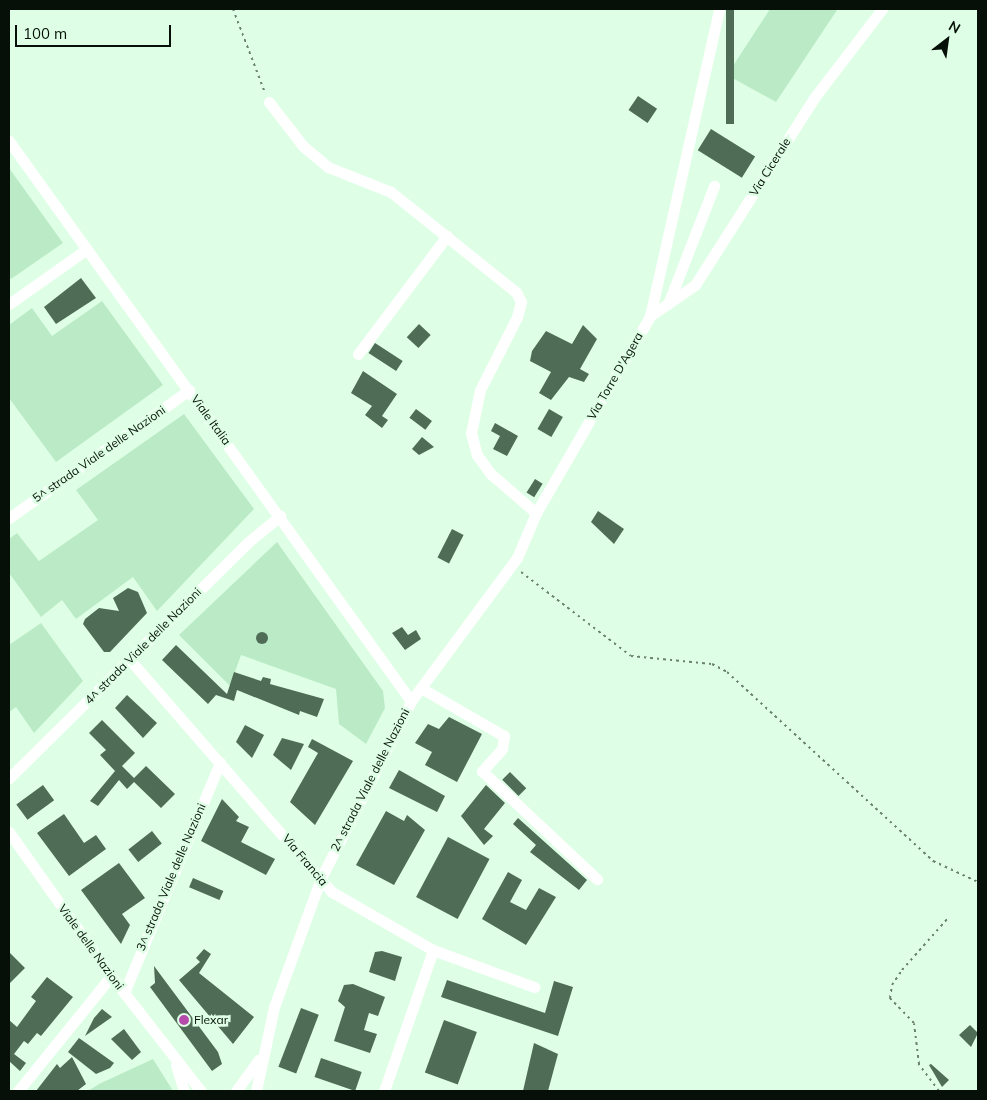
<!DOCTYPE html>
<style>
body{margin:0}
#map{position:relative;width:987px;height:1100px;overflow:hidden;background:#deffe5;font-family:Mulish,sans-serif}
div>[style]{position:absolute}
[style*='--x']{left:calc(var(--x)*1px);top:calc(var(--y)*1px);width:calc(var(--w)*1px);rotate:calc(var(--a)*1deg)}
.green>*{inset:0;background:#bbebc6}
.building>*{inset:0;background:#4f6c56;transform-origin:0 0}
.round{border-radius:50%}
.path>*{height:2px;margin-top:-1px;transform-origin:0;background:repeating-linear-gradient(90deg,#6c8171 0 2.5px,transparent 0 6.5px)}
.minor>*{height:11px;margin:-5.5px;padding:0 5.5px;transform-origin:5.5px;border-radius:5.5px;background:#fff}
.dots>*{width:14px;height:14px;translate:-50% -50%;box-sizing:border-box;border:2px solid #deffe5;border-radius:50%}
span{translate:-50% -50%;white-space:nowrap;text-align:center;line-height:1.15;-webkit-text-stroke:5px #deffe5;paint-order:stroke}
.street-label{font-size:12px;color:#061008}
.poi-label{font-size:12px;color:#061008}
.left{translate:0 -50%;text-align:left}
.frame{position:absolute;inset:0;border:10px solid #061008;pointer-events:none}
.north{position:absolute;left:922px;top:15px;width:50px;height:50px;-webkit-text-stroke:4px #deffe5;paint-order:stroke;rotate:30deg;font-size:14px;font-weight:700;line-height:20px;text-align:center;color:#061008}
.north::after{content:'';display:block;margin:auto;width:18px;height:22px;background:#061008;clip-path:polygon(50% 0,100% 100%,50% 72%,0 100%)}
.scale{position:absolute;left:15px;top:25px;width:156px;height:22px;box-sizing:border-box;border:2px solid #061008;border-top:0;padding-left:6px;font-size:15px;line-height:18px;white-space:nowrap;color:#061008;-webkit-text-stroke:4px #deffe5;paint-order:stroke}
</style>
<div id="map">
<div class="green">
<div style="clip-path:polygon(770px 9px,837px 10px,776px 102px,727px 75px)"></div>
<div style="clip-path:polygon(9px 168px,63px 243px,11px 279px,9px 275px)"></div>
<div style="clip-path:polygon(102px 301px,163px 385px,56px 462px,9px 398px,9px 325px,32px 308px,52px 336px)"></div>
<div style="clip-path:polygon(184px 414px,254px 509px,157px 611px,133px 577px,76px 619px,62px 600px,41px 617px,9px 573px,9px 539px,17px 533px,39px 561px,98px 520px,76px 490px)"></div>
<div style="clip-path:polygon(277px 542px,383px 691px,385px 708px,366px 744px,339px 724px,336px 689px,241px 655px,230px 686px,179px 635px)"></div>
<div style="clip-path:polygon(41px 623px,83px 681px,34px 733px,16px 707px,9px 712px,9px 645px)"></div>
<div style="clip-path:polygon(153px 1059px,173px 1091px,88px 1091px,99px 1084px)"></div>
</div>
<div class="building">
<div style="left:726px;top:9px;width:8px;height:115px"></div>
<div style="left:638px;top:96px;width:23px;height:17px;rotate:34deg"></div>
<div style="left:711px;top:129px;width:52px;height:25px;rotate:32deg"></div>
<div style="clip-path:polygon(81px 278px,96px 298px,56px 324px,44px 307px)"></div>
<div style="left:419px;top:324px;width:16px;height:18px;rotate:43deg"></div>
<div style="clip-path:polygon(583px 325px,597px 339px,580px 369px,589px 374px,584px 382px,569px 377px,551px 400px,539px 393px,551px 372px,530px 361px,532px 351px,546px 331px,572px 344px)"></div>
<div style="left:375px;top:343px;width:33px;height:12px;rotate:33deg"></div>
<div style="clip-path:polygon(363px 371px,397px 394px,382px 416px,388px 420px,382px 428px,365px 415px,372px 406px,351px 393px)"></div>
<div style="left:416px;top:409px;width:20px;height:11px;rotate:37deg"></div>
<div style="left:549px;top:409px;width:16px;height:23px;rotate:30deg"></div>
<div style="clip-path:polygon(495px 423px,518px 436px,507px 456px,493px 449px,500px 436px,491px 431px)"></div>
<div style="clip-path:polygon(422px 437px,434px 447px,419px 455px,412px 449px)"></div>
<div style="left:535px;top:479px;width:9px;height:16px;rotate:32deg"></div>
<div style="clip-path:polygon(598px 511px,624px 529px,614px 544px,591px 522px)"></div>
<div style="left:452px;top:529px;width:13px;height:32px;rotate:27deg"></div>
<div style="clip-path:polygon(128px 588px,138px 592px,147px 613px,110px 652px,104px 652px,83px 624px,85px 619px,99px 608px,119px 611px,113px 598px)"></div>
<div style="clip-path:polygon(402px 627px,408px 635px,416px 630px,421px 639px,405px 650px,392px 633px)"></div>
<div class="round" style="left:256px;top:632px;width:12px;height:12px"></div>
<div style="clip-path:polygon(176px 645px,227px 694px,234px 672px,261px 681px,263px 677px,271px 679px,270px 684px,324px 699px,317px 717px,300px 711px,299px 715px,237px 690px,234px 701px,216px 695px,208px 704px,162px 660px)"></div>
<div style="clip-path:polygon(127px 695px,157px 723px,143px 738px,115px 708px)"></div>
<div style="clip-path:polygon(449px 717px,482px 734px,457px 782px,425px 765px,432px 752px,415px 743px,428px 724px,439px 729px)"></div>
<div style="clip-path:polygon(102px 720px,135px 753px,122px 766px,134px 778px,146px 766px,175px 794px,161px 808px,134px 782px,127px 789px,119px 780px,98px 806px,90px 801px,115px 771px,100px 755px,106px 750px,89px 733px)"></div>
<div style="clip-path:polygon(245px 725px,264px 735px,252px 758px,236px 742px)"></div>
<div style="clip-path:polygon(282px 738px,304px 744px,291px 770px,273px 755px)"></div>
<div style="clip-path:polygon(312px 739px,353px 761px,315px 825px,290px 802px,318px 753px,308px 747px)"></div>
<div style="clip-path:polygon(399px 770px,445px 796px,437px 812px,389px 788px)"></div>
<div style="left:510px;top:772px;width:23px;height:11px;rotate:45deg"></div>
<div style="left:43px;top:785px;width:19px;height:33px;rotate:54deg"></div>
<div style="clip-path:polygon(486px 785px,505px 803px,484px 829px,493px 836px,484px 845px,461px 816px)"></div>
<div style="clip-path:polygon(222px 799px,239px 817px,236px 821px,249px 827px,241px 842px,275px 859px,266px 875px,201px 841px)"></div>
<div style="clip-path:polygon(386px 811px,404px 821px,407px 815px,425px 830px,394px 885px,356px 865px)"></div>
<div style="clip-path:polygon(64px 814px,84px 843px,96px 835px,106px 849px,69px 876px,37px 833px)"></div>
<div style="clip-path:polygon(518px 818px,587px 880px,579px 890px,530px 852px,536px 845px,513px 824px)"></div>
<div style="left:152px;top:831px;width:16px;height:30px;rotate:52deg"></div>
<div style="left:448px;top:837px;width:47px;height:68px;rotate:28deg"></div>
<div style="clip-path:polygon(119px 863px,145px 898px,122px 914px,130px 925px,121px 944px,81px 890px)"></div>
<div style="clip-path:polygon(508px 872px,522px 880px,510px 902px,526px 910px,539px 888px,556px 897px,526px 945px,482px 919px)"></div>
<div style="left:193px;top:878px;width:33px;height:10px;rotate:23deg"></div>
<div style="clip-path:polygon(204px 949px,211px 954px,199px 973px,254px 1017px,233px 1044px,179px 980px,200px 962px,196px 958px)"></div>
<div style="clip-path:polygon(382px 951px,402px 957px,395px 981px,369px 972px,375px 952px)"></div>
<div style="clip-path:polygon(9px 952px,25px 968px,9px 984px)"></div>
<div style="clip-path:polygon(154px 966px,218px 1052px,222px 1064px,212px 1071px,150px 987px,155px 983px)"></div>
<div style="clip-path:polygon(47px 977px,73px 997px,41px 1036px,37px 1033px,28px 1044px,24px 1041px,14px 1054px,26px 1063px,20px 1071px,9px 1061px,9px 1020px,17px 1027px,36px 1001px,31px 997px)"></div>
<div style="clip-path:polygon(447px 980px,545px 1013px,554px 981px,573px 987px,558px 1036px,441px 997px)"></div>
<div style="clip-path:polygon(353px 984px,385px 997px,378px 1016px,369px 1013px,364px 1030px,377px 1034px,370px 1053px,334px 1041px,345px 1007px,338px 1001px,344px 985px)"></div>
<div style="left:301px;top:1008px;width:19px;height:63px;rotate:21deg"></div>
<div style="clip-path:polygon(102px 1009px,112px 1017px,85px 1036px,94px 1018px)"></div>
<div style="left:444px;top:1020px;width:35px;height:56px;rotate:20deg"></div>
<div style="clip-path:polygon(970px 1025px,978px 1033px,971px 1047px,959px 1035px)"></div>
<div style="clip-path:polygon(124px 1029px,141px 1052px,132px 1060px,111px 1039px)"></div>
<div style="clip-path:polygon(79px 1038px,114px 1063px,110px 1068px,96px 1074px,68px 1052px)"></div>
<div style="clip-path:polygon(534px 1043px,558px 1054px,548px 1091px,523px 1091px)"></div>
<div style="clip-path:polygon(72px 1057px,86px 1084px,77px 1091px,36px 1091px,57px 1064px,60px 1068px)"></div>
<div style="left:321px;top:1058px;width:43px;height:20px;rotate:19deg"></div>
<div style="clip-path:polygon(931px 1064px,949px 1080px,942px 1087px,929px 1065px)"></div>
</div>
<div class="path">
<div style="--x:233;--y:9;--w:90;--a:69.1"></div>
<div style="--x:521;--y:572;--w:138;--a:37.4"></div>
<div style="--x:631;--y:656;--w:81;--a:5.6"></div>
<div style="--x:712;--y:664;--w:17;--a:28"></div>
<div style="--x:727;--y:672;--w:280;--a:42.5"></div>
<div style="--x:933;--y:861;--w:50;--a:25"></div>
<div style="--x:939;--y:1091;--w:34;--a:-127"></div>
<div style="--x:919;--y:1064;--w:41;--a:-97"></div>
<div style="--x:914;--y:1023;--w:35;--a:-134"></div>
<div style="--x:890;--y:998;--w:13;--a:-81"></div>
<div style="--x:892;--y:985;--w:18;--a:-56"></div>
<div style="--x:902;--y:970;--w:69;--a:-48.5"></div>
</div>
<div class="minor">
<div style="--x:269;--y:102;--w:56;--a:52.3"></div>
<div style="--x:303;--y:146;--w:33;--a:40"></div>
<div style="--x:328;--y:167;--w:68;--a:21.6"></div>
<div style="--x:391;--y:192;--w:160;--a:38.7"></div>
<div style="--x:516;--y:292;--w:11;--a:63"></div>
<div style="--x:521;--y:302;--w:16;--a:105"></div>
<div style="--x:517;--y:317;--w:82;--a:116.9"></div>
<div style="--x:480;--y:390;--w:44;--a:101.8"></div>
<div style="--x:471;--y:433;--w:23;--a:75"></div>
<div style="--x:477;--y:455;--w:24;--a:54"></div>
<div style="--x:491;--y:474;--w:60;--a:40.9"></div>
<div style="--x:9;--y:141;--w:689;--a:54.33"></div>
<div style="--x:9;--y:304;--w:95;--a:-35.2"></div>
<div style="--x:668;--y:304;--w:127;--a:-68.7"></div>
<div style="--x:650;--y:316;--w:55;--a:-34.6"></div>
<div style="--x:695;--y:285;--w:222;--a:-57.5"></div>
<div style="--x:814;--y:98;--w:112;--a:-52.6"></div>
<div style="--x:358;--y:354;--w:148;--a:-53"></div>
<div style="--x:9;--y:518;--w:221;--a:-35.4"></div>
<div style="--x:130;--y:660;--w:308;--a:49"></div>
<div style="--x:332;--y:892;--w:116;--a:29.9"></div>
<div style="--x:433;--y:950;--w:108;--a:20.1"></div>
<div style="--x:421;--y:688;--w:96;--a:30"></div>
<div style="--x:504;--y:736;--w:13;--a:99"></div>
<div style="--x:502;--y:749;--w:30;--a:132"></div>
<div style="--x:482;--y:771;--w:158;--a:43.2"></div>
<div style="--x:9;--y:778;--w:334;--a:-44.6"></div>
<div style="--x:247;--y:543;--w:43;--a:-39.3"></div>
<div style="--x:9;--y:832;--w:176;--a:54.7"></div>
<div style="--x:111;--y:976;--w:146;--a:52"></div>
<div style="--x:124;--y:993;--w:250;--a:-67.4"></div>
<div style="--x:176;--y:1065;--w:27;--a:73"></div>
<div style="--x:18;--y:1091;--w:148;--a:-51"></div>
<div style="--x:236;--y:1091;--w:39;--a:-54"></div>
<div style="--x:256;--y:1091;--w:86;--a:-77.9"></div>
<div style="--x:274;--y:1007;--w:137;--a:-70"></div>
<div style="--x:321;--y:878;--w:199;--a:-63"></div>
<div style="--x:411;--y:701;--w:178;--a:-53.5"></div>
<div style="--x:517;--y:558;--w:49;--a:-67.1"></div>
<div style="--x:536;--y:513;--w:228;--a:-59.9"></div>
<div style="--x:650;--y:316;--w:315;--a:-77.3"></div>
<div style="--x:384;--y:1091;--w:149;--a:-70.8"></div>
</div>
<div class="dots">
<div style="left:184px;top:1020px;background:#b64bab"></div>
</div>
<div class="street-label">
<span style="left:770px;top:167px;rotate:-58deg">Via Cicerale</span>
<span style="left:615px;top:376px;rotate:-60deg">Via Torre D'Agera</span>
<span style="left:211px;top:420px;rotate:54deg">Viale Italia</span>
<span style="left:99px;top:454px;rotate:-35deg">5^ strada Viale delle Nazioni</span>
<span style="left:143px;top:646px;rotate:-45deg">4^ strada Viale delle Nazioni</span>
<span style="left:370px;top:780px;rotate:-63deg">2^ strada Viale delle Nazioni</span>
<span style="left:305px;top:860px;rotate:50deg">Via Francia</span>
<span style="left:171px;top:877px;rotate:-67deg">3^ strada Viale delle Nazioni</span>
<span style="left:91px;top:947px;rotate:54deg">Viale delle Nazioni</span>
</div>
<div class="poi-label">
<span class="left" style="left:194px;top:1020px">Flexar</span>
</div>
<div class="frame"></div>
<div class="north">N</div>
<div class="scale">100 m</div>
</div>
